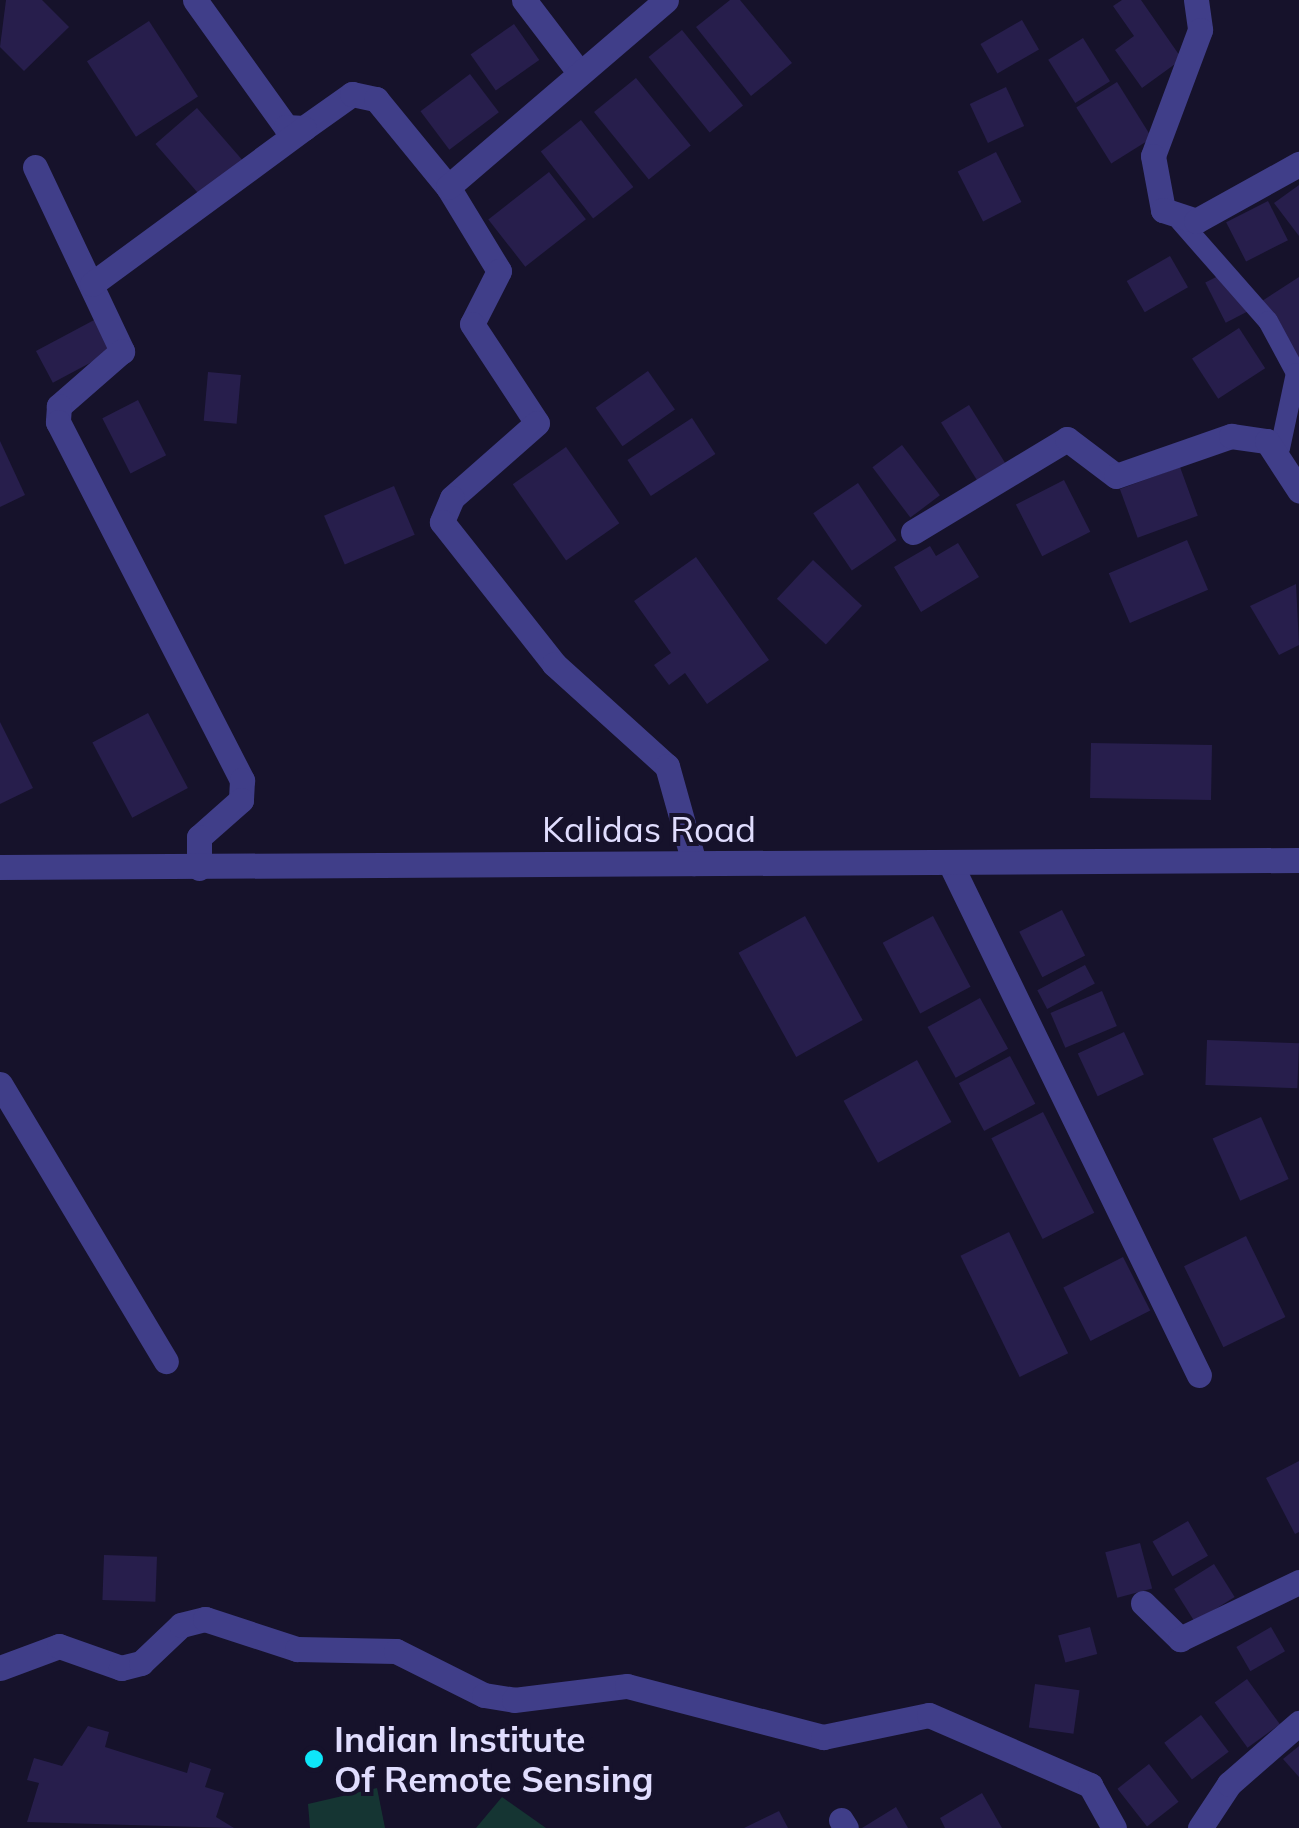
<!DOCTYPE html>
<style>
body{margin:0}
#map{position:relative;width:1299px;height:1828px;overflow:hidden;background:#16122b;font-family:Mulish,sans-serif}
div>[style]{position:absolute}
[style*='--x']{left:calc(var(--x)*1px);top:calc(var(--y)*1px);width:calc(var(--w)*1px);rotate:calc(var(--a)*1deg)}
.green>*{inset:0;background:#153533}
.building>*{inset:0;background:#271e4c;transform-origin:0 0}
.service>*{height:20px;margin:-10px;padding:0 10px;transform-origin:10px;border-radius:10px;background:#403e89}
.minor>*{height:25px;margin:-12.5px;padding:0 12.5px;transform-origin:12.5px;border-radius:12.5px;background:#403e89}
.tertiary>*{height:25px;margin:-12.5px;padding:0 12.5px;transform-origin:12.5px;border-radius:12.5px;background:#403e89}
.dots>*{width:28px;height:28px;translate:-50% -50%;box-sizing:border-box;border:5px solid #16122b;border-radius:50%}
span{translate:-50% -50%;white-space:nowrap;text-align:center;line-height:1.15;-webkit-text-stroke:8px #16122b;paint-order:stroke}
.street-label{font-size:35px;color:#e0ddfe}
.poi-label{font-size:35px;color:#e0ddfe;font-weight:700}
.left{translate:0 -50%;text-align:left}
</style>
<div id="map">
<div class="green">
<div style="clip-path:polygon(377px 1788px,385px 1828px,310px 1828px,308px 1804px)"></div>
<div style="clip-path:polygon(502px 1797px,546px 1828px,476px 1828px)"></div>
</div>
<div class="building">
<div style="clip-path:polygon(6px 0,42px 0,69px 27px,24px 71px,0 47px)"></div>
<div style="clip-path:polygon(730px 0,740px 0,792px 63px,751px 96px,696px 27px)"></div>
<div style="clip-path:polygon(1122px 0,1141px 0,1182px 59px,1142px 88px,1115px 50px,1134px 36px,1113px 6px)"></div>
<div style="left:1022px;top:20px;width:34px;height:48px;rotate:60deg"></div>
<div style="left:149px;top:21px;width:90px;height:74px;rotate:57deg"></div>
<div style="left:514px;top:24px;width:44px;height:53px;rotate:55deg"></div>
<div style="left:682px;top:30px;width:97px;height:43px;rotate:51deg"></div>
<div style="left:1083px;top:38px;width:51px;height:41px;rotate:58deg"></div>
<div style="left:470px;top:74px;width:48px;height:62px;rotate:53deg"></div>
<div style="left:636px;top:78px;width:87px;height:54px;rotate:51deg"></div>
<div style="left:1117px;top:82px;width:66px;height:48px;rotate:58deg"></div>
<div style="left:1006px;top:87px;width:43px;height:40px;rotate:65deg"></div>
<div style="left:197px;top:108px;width:69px;height:55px;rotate:49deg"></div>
<div style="left:581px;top:120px;width:85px;height:51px;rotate:52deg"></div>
<div style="left:996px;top:152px;width:56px;height:43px;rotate:63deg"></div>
<div style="left:549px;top:172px;width:60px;height:77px;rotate:52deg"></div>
<div style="clip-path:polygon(1299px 185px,1299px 236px,1274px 203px)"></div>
<div style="left:1268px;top:201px;width:44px;height:47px;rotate:63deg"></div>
<div style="left:1170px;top:256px;width:36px;height:50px;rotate:60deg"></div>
<div style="left:1232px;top:269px;width:45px;height:30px;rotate:63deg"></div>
<div style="clip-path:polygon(1299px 277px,1299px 365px,1259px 303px)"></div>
<div style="left:96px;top:319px;width:36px;height:68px;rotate:62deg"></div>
<div style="left:1239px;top:328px;width:48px;height:56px;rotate:57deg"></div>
<div style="left:648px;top:371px;width:47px;height:64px;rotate:55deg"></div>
<div style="left:208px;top:372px;width:33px;height:49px;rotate:5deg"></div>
<div style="left:138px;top:400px;width:62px;height:40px;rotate:63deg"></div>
<div style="left:969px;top:405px;width:68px;height:33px;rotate:58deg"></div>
<div style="left:692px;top:418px;width:43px;height:77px;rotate:57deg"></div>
<div style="clip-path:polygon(0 441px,25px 495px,0 507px)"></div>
<div style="left:902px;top:445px;width:63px;height:37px;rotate:53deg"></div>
<div style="left:566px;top:447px;width:93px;height:65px;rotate:55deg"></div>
<div style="left:1180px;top:467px;width:52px;height:64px;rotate:70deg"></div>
<div style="left:1064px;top:480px;width:58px;height:54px;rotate:63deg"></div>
<div style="left:858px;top:483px;width:69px;height:54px;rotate:56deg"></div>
<div style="left:394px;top:486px;width:53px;height:76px;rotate:67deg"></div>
<div style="left:1187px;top:540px;width:54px;height:85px;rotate:67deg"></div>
<div style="clip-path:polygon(958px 543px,979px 577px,921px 612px,894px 567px,930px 546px,936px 556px)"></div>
<div style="clip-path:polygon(696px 557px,769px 660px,707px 704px,685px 673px,669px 685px,654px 665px,671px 653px,634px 601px)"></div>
<div style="left:813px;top:560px;width:67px;height:53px;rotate:43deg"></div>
<div style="clip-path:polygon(1296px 584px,1299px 645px,1279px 655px,1250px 606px)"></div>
<div style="left:148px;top:713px;width:85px;height:63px;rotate:62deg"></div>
<div style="clip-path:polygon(0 722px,33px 788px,0 804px)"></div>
<div style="left:1091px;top:743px;width:121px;height:55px;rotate:1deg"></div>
<div style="left:1062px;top:910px;width:51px;height:48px;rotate:63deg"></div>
<div style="left:805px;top:916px;width:119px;height:76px;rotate:61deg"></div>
<div style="left:933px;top:916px;width:80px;height:57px;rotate:62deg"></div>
<div style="left:1085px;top:965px;width:21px;height:54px;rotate:62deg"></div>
<div style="left:1102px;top:991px;width:38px;height:56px;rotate:67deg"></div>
<div style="left:980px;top:998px;width:58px;height:60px;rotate:61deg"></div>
<div style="left:1124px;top:1032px;width:47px;height:51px;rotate:65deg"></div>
<div style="left:1207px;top:1040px;width:92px;height:45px;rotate:2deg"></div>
<div style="left:1010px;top:1056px;width:54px;height:58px;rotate:62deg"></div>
<div style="left:917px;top:1060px;width:71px;height:84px;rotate:61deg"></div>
<div style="left:1043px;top:1112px;width:113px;height:58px;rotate:63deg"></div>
<div style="left:1261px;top:1117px;width:68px;height:53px;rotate:66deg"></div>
<div style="left:1009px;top:1232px;width:135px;height:54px;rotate:64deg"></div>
<div style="left:1246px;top:1236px;width:90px;height:69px;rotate:64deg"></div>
<div style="left:1123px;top:1257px;width:60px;height:67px;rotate:63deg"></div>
<div style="clip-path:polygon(1299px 1461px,1299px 1532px,1295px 1534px,1266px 1478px)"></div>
<div style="left:1188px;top:1521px;width:40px;height:41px;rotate:60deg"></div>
<div style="left:1140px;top:1543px;width:47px;height:36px;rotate:75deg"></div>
<div style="left:104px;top:1555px;width:53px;height:45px;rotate:2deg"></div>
<div style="left:1214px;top:1564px;width:39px;height:47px;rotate:58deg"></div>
<div style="left:1090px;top:1627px;width:28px;height:33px;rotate:75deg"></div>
<div style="left:1271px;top:1627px;width:28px;height:40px;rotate:60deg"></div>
<div style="left:1247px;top:1679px;width:56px;height:40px;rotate:54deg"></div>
<div style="left:1035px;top:1684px;width:45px;height:44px;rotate:8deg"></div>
<div style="left:1201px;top:1715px;width:46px;height:46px;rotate:53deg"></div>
<div style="clip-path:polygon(88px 1726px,109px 1732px,105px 1747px,187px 1773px,190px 1762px,211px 1769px,205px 1787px,224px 1793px,216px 1817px,234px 1828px,27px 1822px,39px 1783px,27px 1780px,34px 1758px,62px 1766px)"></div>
<div style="clip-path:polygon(1299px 1746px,1299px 1777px,1283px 1759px)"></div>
<div style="left:1149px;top:1764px;width:48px;height:40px;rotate:52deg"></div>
<div style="clip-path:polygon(982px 1793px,1002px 1828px,945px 1828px,940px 1818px)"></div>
<div style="clip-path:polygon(896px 1807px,908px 1828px,862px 1828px)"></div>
<div style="clip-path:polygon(779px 1811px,788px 1828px,744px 1828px)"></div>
</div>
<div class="service">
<div style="--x:1180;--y:221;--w:133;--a:48.7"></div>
<div style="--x:1268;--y:321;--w:59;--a:61.7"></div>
<div style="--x:1296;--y:373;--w:77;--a:102"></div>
</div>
<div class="minor">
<div style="--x:195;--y:0;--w:156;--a:54.4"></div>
<div style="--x:286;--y:127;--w:18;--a:3"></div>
<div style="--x:304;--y:128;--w:59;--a:-35.3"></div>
<div style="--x:352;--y:94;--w:25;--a:12"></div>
<div style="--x:376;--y:99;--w:114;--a:50.7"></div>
<div style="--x:448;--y:187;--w:98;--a:58.7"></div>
<div style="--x:499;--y:271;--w:59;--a:117"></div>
<div style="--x:472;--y:324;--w:118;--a:56.7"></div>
<div style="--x:537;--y:423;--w:113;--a:138.6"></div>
<div style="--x:452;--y:498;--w:26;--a:113"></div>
<div style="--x:442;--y:522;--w:181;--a:51.7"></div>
<div style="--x:554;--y:664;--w:152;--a:42.1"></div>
<div style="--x:667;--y:766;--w:101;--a:74.4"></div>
<div style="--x:524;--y:0;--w:89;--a:52.7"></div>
<div style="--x:1196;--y:0;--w:30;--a:82"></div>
<div style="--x:1200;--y:30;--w:134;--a:110.5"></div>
<div style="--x:1153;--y:156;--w:55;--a:79.5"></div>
<div style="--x:1163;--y:210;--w:35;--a:18"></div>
<div style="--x:1196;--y:221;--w:118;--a:-29"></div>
<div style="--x:35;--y:167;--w:204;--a:64.7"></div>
<div style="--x:122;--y:351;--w:84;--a:138.9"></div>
<div style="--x:59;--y:406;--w:16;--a:94"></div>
<div style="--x:58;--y:422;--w:403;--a:62.8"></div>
<div style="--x:242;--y:780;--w:20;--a:93"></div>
<div style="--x:241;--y:800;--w:56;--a:138.6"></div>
<div style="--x:199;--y:837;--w:31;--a:90"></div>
<div style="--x:448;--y:187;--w:287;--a:-40.6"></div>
<div style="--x:92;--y:284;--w:263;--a:-36.3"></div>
<div style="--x:913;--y:532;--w:180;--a:-31.1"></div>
<div style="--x:1067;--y:439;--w:61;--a:37.1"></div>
<div style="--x:1116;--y:476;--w:122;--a:-19.2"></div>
<div style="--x:1231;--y:436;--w:36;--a:8"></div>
<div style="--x:1267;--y:441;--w:59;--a:56.9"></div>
<div style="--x:951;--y:865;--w:567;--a:64.07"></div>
<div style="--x:0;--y:1084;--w:323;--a:59.1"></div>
<div style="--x:1143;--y:1603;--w:52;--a:44.2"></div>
<div style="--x:1180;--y:1639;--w:132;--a:-25.6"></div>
<div style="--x:0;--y:1668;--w:63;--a:-20.4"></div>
<div style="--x:59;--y:1646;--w:66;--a:19.5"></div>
<div style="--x:121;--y:1668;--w:21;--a:-14"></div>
<div style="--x:141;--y:1663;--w:55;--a:-43.5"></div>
<div style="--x:181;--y:1625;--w:25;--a:-14"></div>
<div style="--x:205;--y:1619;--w:97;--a:18.1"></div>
<div style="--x:297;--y:1649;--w:99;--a:1.2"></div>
<div style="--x:396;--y:1651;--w:98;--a:26.6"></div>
<div style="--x:484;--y:1695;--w:30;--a:9"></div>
<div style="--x:514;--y:1700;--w:114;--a:-7.1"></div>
<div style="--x:627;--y:1686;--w:203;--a:14.6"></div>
<div style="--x:823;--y:1737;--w:108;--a:-11.7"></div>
<div style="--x:929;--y:1715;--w:176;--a:23.5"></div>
<div style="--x:1090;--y:1785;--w:49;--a:60.8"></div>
<div style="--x:841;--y:1820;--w:9;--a:58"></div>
<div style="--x:1200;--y:1828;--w:53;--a:-56.6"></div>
<div style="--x:1229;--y:1784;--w:93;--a:-41.1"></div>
</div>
<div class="tertiary">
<div style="--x:0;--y:867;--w:1299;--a:-0.31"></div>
</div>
<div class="dots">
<div style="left:314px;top:1759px;background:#0ee6f9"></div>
</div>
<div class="street-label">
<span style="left:649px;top:829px">Kalidas Road</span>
</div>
<div class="poi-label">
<span class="left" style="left:334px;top:1759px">Indian Institute<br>Of Remote Sensing</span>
</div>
</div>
